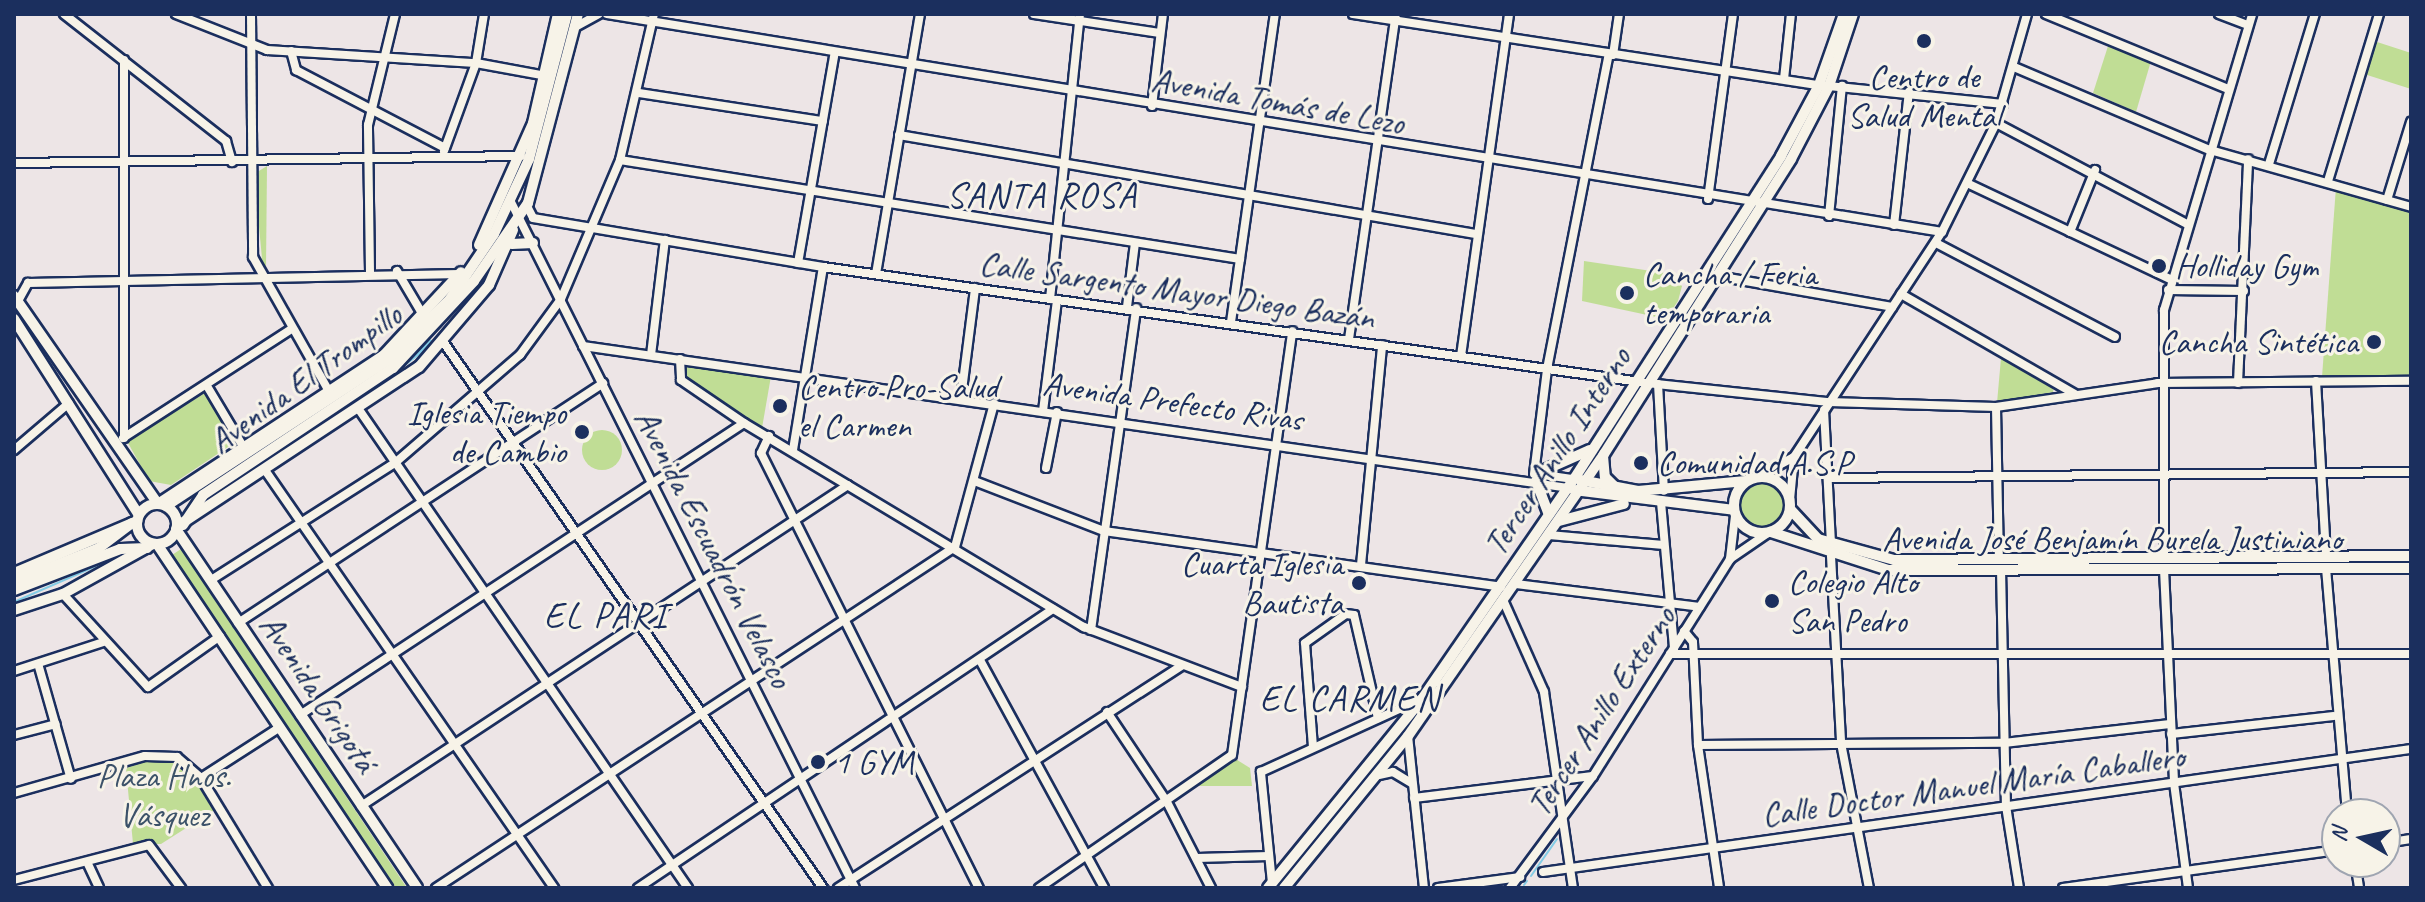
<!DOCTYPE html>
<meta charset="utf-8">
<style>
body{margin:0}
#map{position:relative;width:2425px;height:902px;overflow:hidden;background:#ede5e6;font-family:Caveat,sans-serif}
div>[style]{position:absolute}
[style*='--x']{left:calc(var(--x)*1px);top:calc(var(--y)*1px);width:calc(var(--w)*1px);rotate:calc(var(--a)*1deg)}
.green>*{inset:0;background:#c0dd95}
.round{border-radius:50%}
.stream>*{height:2px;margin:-1px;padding:0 1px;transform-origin:1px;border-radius:1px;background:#84cce5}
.canal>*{height:7px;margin:-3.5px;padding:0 3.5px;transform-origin:3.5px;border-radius:3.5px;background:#84cce5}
.roads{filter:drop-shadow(2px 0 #1b2f5e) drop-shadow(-2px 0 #1b2f5e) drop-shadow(0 2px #1b2f5e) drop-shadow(0 -2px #1b2f5e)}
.minor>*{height:8px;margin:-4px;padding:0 4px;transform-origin:4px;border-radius:4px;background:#f7f3e8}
.major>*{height:10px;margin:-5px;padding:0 5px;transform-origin:5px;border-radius:5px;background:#f7f3e8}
.major>.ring{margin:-5px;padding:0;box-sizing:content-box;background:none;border:10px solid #f7f3e8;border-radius:50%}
.dots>*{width:22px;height:22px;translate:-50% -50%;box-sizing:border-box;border:4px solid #f7f3e8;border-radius:50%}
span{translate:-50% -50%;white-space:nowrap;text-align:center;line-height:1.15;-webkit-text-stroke:6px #f7f3e8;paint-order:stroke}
.poi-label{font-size:34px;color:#1b2f5e}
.left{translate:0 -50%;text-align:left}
.right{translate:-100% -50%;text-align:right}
.street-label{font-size:34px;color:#1b2f5e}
.park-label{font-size:34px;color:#3c5269}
.neighbourhood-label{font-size:36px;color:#1b2f5e;letter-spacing:2px}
.frame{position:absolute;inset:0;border:16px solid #1b2f5e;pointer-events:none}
.north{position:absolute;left:2321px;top:798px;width:80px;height:80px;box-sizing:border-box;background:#f7f3e8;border:2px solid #9fa5b1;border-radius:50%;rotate:279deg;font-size:22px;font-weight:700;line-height:32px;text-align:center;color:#1b2f5e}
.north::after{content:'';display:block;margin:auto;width:28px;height:36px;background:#1b2f5e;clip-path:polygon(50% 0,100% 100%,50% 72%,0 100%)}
</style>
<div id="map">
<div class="green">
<div style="clip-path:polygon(2374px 41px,2411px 53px,2411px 89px,2364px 74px)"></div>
<div style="clip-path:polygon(2109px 43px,2151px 61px,2136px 112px,2093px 93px)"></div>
<div style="clip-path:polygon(267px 166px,266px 268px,263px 269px,254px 174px)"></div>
<div style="clip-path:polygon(2336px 187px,2411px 210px,2411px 378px,2322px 377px)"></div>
<div style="clip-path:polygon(1584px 261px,1665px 273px,1682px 286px,1678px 301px,1666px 319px,1582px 301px)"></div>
<div style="clip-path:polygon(2001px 358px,2054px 387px,2053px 392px,1997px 403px)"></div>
<div style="clip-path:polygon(685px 365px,771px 376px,762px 428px,683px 378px)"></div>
<div style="clip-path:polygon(205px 393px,237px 441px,171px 485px,149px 481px,127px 441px)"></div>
<div class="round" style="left:582px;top:430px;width:40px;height:40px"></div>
<div class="round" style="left:1739px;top:482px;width:46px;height:46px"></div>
<div style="clip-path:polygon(181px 549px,407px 888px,396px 888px,172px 555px)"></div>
<div style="clip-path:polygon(156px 758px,189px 768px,216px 809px,161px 844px,133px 844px,126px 768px)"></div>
<div style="clip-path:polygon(1234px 758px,1250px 768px,1252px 786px,1196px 786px)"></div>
</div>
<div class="stream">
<div style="--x:2112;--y:563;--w:49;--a:0"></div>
<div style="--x:14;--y:602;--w:112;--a:-23.6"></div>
<div style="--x:1531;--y:876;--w:45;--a:-54.9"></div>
<div style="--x:1524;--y:885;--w:5;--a:-53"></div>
</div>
<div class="canal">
<div style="--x:328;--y:421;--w:128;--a:-38"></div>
</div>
<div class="roads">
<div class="minor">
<div style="--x:64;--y:14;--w:206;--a:38.1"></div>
<div style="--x:226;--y:141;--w:22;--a:74"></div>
<div style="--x:176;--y:14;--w:98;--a:21.6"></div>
<div style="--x:267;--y:50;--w:209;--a:3.6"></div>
<div style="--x:476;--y:63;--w:71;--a:10.5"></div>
<div style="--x:251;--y:14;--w:243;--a:89.5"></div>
<div style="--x:253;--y:257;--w:156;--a:60.5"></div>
<div style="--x:607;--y:14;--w:1353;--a:9.27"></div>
<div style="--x:1034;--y:14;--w:127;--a:8.6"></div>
<div style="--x:1353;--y:14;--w:471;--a:8.7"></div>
<div style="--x:1819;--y:85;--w:185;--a:5.9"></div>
<div style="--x:2046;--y:14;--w:197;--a:22.4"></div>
<div style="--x:2219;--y:14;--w:31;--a:21"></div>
<div style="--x:577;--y:26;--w:25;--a:-29"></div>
<div style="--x:291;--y:51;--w:20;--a:75"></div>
<div style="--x:296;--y:70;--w:168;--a:27.6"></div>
<div style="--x:1613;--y:55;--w:41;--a:-81.7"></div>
<div style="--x:124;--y:60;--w:378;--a:90"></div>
<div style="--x:2014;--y:67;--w:213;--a:23"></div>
<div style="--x:2210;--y:150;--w:209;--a:15.8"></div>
<div style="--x:1784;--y:79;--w:65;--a:-83.9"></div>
<div style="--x:639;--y:93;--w:186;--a:8.7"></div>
<div style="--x:1152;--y:106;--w:93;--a:-83.2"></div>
<div style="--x:1996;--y:123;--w:216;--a:27.9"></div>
<div style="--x:899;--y:135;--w:585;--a:9.74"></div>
<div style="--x:444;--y:151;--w:94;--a:-70"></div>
<div style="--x:476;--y:63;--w:50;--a:-80.7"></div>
<div style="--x:620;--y:160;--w:628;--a:9.07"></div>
<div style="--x:14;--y:163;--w:507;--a:-0.79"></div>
<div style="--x:2269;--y:164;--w:157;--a:-73"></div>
<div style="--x:2328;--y:181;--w:175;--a:-73"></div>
<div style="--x:1969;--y:184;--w:222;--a:25.3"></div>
<div style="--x:1708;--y:199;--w:187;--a:-82.3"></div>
<div style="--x:2387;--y:200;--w:82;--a:-72.9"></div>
<div style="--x:511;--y:202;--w:767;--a:63.37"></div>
<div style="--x:527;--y:206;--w:13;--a:63"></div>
<div style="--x:533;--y:218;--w:294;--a:9.6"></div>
<div style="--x:823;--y:267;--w:832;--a:8.01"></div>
<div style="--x:1647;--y:383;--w:183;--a:6"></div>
<div style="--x:1829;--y:402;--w:167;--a:1.7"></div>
<div style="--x:1996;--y:407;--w:164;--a:-8.4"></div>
<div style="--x:2158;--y:383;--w:253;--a:-0.5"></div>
<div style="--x:1829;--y:216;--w:131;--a:-84.3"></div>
<div style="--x:1894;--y:225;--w:134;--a:-83.6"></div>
<div style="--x:2070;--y:232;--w:67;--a:-68"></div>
<div style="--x:1936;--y:243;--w:202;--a:27.7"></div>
<div style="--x:798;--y:263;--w:214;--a:-80.1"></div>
<div style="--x:397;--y:271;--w:51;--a:59.4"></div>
<div style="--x:370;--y:272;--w:147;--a:-90.8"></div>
<div style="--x:368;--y:125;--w:114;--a:-76.3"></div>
<div style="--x:876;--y:274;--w:264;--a:-80.4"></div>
<div style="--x:1717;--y:276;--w:178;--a:10"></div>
<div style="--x:2168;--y:290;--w:76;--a:0.8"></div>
<div style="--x:1901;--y:294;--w:201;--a:29.9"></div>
<div style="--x:1050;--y:299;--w:287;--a:-84"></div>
<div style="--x:18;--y:301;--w:21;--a:-61"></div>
<div style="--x:28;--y:283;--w:432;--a:-1.2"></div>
<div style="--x:1127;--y:307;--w:64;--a:-82.9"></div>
<div style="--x:1231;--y:322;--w:311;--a:-81.9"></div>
<div style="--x:1349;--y:339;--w:328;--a:-81.8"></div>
<div style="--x:444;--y:343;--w:664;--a:55.18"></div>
<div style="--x:583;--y:346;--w:995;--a:8.2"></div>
<div style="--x:651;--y:355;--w:116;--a:-83.1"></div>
<div style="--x:1461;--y:356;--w:345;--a:-82"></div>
<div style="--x:680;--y:359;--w:21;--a:87"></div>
<div style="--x:681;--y:380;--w:76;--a:34.3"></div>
<div style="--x:744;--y:423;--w:397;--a:31"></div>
<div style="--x:1084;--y:627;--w:169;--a:20.8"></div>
<div style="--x:2316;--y:381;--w:176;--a:86.7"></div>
<div style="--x:2238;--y:383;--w:224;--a:-87.4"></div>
<div style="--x:1658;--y:384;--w:107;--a:86.8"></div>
<div style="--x:207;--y:386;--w:72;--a:59.2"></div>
<div style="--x:961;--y:398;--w:111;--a:-82.7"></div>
<div style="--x:1996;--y:407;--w:152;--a:88.9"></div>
<div style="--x:1824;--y:410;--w:135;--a:87"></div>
<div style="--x:360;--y:411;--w:579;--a:55.49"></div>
<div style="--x:1043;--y:411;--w:112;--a:-82.8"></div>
<div style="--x:769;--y:436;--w:19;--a:115"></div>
<div style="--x:761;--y:453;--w:487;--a:63.4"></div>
<div style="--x:123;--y:438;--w:199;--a:-32.9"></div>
<div style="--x:14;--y:450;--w:72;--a:-40.5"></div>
<div style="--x:793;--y:450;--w:185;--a:-80.7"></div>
<div style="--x:1046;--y:468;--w:57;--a:-78.9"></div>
<div style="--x:267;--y:473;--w:505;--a:55.33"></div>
<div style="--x:1534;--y:474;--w:106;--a:-82.9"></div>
<div style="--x:1547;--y:369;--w:321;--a:-78.9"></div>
<div style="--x:1537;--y:474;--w:37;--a:8"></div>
<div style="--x:1755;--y:478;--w:44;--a:-28.3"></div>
<div style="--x:1794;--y:457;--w:269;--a:-56.7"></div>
<div style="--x:1942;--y:232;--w:122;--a:-63.6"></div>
<div style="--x:1996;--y:123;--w:113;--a:-74.1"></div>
<div style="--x:1830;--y:478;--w:581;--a:-0.59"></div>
<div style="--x:977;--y:482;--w:136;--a:21.1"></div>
<div style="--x:1104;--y:531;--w:401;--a:8"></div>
<div style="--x:1790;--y:500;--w:43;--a:-84.7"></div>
<div style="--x:1661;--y:502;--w:147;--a:84.9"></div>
<div style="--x:1549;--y:535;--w:115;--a:5"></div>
<div style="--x:1831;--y:556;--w:187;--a:86.9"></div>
<div style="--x:1841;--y:743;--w:148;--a:79.1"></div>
<div style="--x:2164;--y:558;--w:248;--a:-90"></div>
<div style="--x:2164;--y:310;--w:309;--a:-73.4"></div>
<div style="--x:1730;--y:559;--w:43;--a:-83.4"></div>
<div style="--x:1361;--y:565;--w:221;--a:-84.5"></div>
<div style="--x:2326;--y:568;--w:247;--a:85.1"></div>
<div style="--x:2001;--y:569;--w:237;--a:88.8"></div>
<div style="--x:2006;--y:806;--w:83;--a:81"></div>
<div style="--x:2164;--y:569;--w:214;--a:87.3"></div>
<div style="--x:2174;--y:783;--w:106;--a:82.4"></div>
<div style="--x:211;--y:580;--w:219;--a:-32.5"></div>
<div style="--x:396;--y:462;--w:164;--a:-40.8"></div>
<div style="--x:520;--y:355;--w:69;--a:-53.8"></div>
<div style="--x:561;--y:299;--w:151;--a:-67"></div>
<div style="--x:620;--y:160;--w:150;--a:-76.9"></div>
<div style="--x:1516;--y:584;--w:185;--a:7.1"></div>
<div style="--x:63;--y:594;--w:126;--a:47.6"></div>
<div style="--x:148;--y:687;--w:88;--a:-35.3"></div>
<div style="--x:1504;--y:602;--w:98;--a:66"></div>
<div style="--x:1544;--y:692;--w:198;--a:81.6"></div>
<div style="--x:238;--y:623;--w:437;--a:-33.3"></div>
<div style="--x:1091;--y:630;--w:325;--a:-82"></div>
<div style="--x:1684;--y:631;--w:14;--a:51"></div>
<div style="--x:1693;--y:642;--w:103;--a:87.2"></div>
<div style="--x:1698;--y:745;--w:145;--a:81.6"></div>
<div style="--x:1670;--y:654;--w:741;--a:0"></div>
<div style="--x:981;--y:662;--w:257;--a:61.4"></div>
<div style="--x:39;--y:667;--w:116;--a:74.1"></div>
<div style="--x:14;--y:671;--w:94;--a:-18"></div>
<div style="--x:1107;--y:712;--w:108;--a:56.3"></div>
<div style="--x:1167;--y:802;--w:97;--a:62.9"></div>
<div style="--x:300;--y:715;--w:531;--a:-33.33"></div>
<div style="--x:2171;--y:734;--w:164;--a:-6.3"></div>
<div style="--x:14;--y:735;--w:43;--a:-14.7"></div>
<div style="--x:1408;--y:736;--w:153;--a:84"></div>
<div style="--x:1698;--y:745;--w:306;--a:-0.4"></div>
<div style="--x:2004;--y:743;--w:167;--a:-6.5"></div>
<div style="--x:1313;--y:747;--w:104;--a:-94.4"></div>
<div style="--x:1305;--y:643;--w:50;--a:-35.3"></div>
<div style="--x:1346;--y:614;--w:8;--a:7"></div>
<div style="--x:1354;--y:615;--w:106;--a:76.9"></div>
<div style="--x:1379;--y:775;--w:14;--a:-12"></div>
<div style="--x:1393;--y:772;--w:21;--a:31"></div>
<div style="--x:201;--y:778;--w:94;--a:-32.8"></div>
<div style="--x:14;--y:793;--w:136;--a:-15.8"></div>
<div style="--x:145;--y:756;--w:32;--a:2"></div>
<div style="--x:177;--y:757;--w:32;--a:41"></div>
<div style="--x:201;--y:778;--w:129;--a:58.7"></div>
<div style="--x:1414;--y:798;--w:180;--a:-7"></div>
<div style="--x:361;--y:806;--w:583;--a:-33.39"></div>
<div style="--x:2385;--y:843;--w:26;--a:-9"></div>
<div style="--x:1197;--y:858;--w:72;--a:-1.6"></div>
<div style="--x:2355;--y:862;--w:26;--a:81"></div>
<div style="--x:88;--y:864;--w:26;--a:65"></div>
<div style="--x:1543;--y:872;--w:877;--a:-8.07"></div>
<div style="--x:14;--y:880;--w:139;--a:-14.5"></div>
<div style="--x:149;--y:845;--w:54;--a:53.3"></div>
<div style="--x:1272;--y:883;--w:112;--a:-95.7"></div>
<div style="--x:1261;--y:772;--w:176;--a:-24.5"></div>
<div style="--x:436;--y:888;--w:621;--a:-33.31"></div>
<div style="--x:955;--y:547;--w:149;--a:-74.8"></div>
<div style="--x:638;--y:888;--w:500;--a:-33.91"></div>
<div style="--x:838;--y:888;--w:409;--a:-32.9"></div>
<div style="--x:1039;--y:888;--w:234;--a:-34.6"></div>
<div style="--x:1232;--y:755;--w:428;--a:-81.9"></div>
<div style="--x:1438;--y:888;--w:83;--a:-7.6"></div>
<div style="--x:1510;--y:888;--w:139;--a:-53.5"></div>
<div style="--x:1593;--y:776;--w:257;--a:-57.7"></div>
<div style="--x:1730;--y:559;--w:46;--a:-34.4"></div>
<div style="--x:2063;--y:888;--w:277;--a:-7.9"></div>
</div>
<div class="major">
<div style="--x:512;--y:244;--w:21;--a:-3"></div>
<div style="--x:479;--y:245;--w:133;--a:-66.1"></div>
<div style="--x:533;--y:123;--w:112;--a:-77.1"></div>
<div style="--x:14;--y:296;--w:253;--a:55.3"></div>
<div style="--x:14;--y:319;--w:232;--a:57.5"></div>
<div style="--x:1603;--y:456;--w:21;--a:85"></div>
<div style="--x:1605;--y:477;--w:14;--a:45"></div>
<div style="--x:1538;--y:473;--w:57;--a:-23.9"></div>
<div class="ring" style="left:1734px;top:477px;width:46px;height:46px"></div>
<div style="--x:1580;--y:480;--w:59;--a:10.7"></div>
<div style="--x:1638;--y:491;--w:108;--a:-5.3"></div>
<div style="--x:1536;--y:481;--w:36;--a:69"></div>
<div style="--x:1574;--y:490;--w:161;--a:7.1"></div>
<div style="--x:158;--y:504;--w:271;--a:-33.4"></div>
<div style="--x:384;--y:355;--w:113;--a:-47.1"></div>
<div class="ring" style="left:137px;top:504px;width:30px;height:30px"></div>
<div style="--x:166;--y:506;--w:266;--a:-33.3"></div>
<div style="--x:388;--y:360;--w:87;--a:-44.5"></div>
<div style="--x:450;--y:299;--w:78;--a:-55.9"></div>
<div style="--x:494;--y:234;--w:83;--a:-65"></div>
<div style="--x:529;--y:159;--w:150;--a:-75.3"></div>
<div style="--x:1790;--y:509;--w:41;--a:47"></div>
<div style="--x:1818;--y:539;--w:79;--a:15.4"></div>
<div style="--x:1894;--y:560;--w:517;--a:-0.44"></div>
<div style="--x:1559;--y:521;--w:67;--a:-14.7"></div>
<div style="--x:179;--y:525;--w:287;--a:-33.4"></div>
<div style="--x:419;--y:367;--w:108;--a:-49.5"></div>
<div style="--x:489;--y:285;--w:60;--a:-66.4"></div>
<div style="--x:183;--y:525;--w:36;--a:-56"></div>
<div style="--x:203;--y:495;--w:229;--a:-33.8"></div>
<div style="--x:393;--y:368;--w:119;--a:-47"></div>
<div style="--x:474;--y:281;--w:95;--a:-55.3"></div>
<div style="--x:528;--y:203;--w:196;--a:-75.2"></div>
<div style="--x:176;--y:529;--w:432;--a:56.1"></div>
<div style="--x:1771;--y:532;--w:124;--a:17.9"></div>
<div style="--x:1889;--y:570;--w:522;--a:-0.22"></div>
<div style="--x:157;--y:544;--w:414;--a:56.2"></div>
<div style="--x:14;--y:573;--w:134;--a:-22.9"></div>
<div style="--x:14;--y:582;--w:92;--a:-21.8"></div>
<div style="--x:99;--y:548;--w:41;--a:-37.1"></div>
<div style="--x:14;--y:590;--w:114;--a:-21.1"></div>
<div style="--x:120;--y:549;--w:27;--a:-2"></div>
<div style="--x:14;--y:610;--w:52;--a:-18.1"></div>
<div style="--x:63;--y:594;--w:103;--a:-29.1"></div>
<div style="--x:1268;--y:888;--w:244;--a:-50.8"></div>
<div style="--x:1422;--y:699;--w:267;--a:-55.4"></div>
<div style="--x:1574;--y:479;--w:384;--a:-57.3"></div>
<div style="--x:1781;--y:156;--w:81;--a:-61.8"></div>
<div style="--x:1819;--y:85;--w:75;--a:-70.6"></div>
<div style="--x:1284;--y:888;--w:196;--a:-50.8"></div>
<div style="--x:1408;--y:736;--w:343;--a:-55.2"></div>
<div style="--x:1604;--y:454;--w:349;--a:-57.6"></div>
<div style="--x:1791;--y:159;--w:82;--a:-62.5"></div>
<div style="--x:1829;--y:86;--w:76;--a:-71.6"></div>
</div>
</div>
<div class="dots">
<div style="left:1924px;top:41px;background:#1b2f5e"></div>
<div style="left:2159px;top:266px;background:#1b2f5e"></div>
<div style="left:1627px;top:293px;background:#1b2f5e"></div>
<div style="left:2374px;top:342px;background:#1b2f5e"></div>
<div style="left:780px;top:406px;background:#1b2f5e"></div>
<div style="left:582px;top:432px;background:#1b2f5e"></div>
<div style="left:1641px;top:463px;background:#1b2f5e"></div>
<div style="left:1359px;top:583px;background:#1b2f5e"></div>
<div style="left:1772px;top:601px;background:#1b2f5e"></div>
<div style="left:818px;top:762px;background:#1b2f5e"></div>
</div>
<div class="poi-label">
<span style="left:1924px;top:96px">Centro de<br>Salud Mental</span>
<span class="left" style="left:2175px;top:266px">Holliday Gym</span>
<span class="left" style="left:1643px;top:293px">Cancha / Feria<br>temporaria</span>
<span class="right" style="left:2358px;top:342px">Cancha Sintética</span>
<span class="left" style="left:798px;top:406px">Centro Pro-Salud<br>el Carmen</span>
<span class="right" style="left:566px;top:432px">Iglesia Tiempo<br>de Cambio</span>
<span class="left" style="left:1657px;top:463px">Comunidad A.S.P</span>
<span class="right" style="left:1343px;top:583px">Cuarta Iglesia<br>Bautista</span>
<span class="left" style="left:1788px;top:601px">Colegio Alto<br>San Pedro</span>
<span class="left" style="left:834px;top:762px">1 GYM</span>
</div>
<div class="street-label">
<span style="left:1278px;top:101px;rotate:10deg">Avenida Tomás de Lezo</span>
<span style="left:1177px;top:290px;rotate:8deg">Calle Sargento Mayor Diego Bazán</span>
<span style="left:305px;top:378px;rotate:-36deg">Avenida El Trompillo</span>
<span style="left:1173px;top:401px;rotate:8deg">Avenida Prefecto Rivas</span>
<span style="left:1557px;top:451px;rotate:-57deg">Tercer Anillo Interno</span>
<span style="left:2112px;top:539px">Avenida José Benjamín Burela Justiniano</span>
<span style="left:714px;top:548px;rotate:63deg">Avenida Escuadrón Velasco</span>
<span style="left:319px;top:693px;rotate:56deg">Avenida Grigotá</span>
<span style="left:1601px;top:711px;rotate:-57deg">Tercer Anillo Externo</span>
<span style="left:1973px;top:785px;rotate:-8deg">Calle Doctor Manuel María Caballero</span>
</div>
<div class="park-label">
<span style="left:164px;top:795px">Plaza Hnos.<br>Vásquez</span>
</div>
<div class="neighbourhood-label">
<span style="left:1042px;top:196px">SANTA ROSA</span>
<span style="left:606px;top:616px">EL PARI</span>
<span style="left:1350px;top:699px">EL CARMEN</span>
</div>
<div class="frame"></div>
<div class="north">N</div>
</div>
